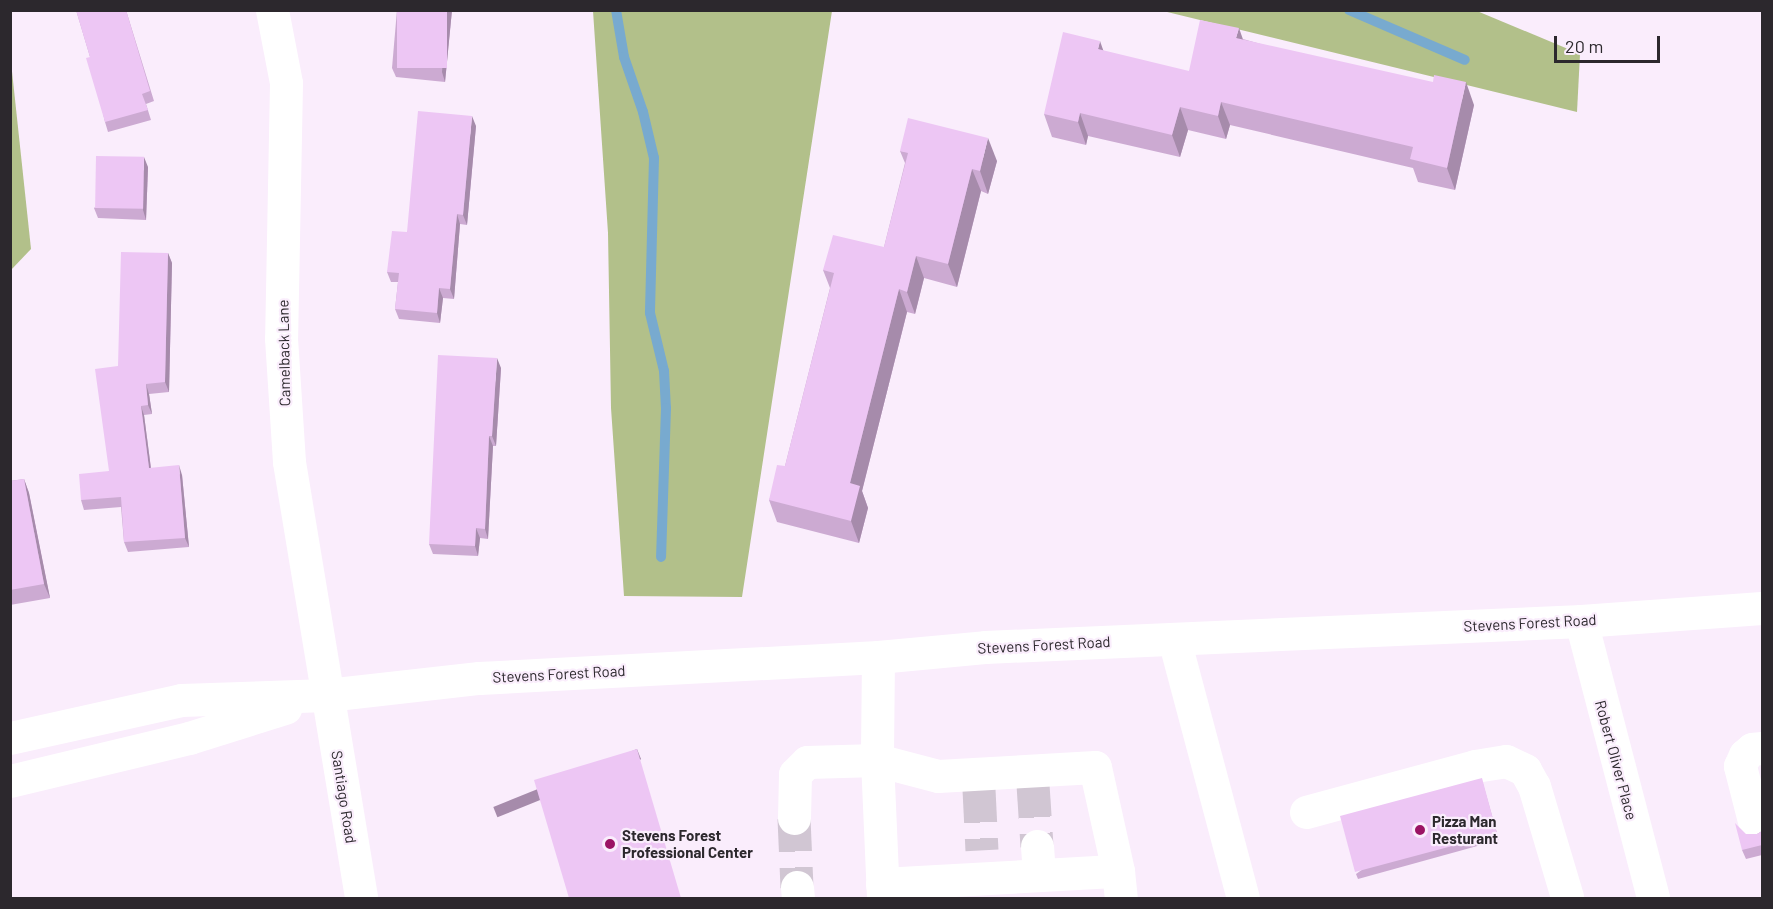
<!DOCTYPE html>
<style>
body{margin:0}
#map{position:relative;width:1773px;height:909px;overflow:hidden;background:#faedfc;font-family:Barlow,sans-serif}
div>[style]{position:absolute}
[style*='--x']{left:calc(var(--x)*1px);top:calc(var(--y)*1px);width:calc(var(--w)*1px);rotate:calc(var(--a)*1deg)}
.forest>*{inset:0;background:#b2c08a}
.stream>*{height:10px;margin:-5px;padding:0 5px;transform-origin:5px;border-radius:5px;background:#78aacf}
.minor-tunnel>*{height:33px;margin-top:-16.5px;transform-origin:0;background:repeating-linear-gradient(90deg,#d1c6d3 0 33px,transparent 0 49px)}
.minor>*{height:33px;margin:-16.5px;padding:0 16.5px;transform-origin:16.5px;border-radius:16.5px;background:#fff}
.wall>*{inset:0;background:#ccaad2}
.shaded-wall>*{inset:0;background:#a68bab;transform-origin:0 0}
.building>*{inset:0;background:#edc6f4;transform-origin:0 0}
.dots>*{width:16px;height:16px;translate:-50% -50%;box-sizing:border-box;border:3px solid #faedfc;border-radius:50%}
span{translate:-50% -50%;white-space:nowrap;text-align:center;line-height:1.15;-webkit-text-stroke:4.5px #faedfc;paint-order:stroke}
.street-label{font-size:15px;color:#2c282d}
.poi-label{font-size:15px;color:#2c282d;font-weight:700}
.left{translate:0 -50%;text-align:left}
.frame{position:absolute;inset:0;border:12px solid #2c282d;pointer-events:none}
.scale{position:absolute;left:1554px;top:36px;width:106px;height:27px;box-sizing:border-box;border:3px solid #2c282d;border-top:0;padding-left:8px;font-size:18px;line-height:21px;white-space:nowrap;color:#2c282d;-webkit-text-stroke:4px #faedfc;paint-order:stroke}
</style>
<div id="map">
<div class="forest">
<div style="clip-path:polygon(593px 11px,832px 11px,742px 597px,624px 596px,611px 408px,608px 233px)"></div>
<div style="clip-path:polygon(1163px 11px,1477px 11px,1580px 54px,1577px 112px)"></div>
<div style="clip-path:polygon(11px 62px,31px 249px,11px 270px,10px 270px)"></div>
</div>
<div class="stream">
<div style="--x:616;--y:10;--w:48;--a:80.3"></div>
<div style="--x:624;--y:57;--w:58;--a:70.9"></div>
<div style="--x:643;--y:112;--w:47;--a:76.6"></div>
<div style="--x:654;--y:158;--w:155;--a:91.5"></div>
<div style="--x:650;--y:313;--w:60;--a:76.4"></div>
<div style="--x:664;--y:371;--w:37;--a:87"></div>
<div style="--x:666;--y:408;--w:149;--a:91.9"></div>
<div style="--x:1349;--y:10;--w:126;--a:23.3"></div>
</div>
<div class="minor-tunnel">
<div style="--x:1033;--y:784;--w:62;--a:86.3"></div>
<div style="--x:979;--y:789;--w:61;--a:87.2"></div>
<div style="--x:794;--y:818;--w:69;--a:87.5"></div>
</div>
<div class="minor">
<div style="--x:272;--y:10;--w:74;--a:79.1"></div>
<div style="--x:286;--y:83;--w:255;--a:91.1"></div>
<div style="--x:281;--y:338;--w:124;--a:86.3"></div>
<div style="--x:289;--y:462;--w:442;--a:80.6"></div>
<div style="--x:1581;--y:621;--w:286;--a:75.4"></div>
<div style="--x:1174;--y:639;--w:268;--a:75.1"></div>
<div style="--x:878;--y:657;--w:103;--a:90.6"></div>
<div style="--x:877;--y:760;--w:63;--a:14.7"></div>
<div style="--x:938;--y:776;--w:157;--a:-3.3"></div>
<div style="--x:1095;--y:767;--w:107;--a:77.5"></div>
<div style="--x:1118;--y:871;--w:27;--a:84"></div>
<div style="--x:10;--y:738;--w:175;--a:-12.5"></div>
<div style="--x:181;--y:700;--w:146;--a:-2"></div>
<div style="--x:327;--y:695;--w:153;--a:-6.4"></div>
<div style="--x:479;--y:678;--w:400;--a:-3"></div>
<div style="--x:878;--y:657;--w:107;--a:-5.3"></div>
<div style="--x:985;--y:647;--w:597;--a:-2.5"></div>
<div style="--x:1581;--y:621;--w:181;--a:-4.1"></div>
<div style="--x:10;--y:781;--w:184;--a:-13.5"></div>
<div style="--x:189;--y:738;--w:101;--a:-17.4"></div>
<div style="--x:1306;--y:812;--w:175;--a:-15.2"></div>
<div style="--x:1475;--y:766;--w:31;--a:-9"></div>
<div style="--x:1506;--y:761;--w:21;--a:25"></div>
<div style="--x:1525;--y:770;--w:18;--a:61"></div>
<div style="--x:1534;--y:786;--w:116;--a:73.4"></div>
<div style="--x:794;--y:818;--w:44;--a:-88.7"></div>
<div style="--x:795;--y:774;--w:17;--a:-45"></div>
<div style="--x:807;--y:762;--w:70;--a:-1.6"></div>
<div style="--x:877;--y:760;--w:138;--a:87.5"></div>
<div style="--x:1755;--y:825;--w:61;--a:-104.3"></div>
<div style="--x:1740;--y:766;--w:12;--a:-66"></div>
<div style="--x:1745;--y:755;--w:9;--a:-41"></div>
<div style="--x:1752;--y:749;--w:10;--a:-6"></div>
<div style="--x:1037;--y:846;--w:29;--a:86"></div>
<div style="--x:882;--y:884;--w:236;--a:-3.2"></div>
<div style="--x:797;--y:887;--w:11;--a:85"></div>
</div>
<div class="wall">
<div style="clip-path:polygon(76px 10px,126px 10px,154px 101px,146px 104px,151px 120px,108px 132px,105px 122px,90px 57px)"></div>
<div style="clip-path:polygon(397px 10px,452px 10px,445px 82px,396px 77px,392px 68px)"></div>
<div style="clip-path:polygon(1243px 39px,1474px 105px,1455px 190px,1418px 182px,1413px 168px,1230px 125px,1226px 139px,1188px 130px,1180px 157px,1088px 136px,1086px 145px,1052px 137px,1044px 114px,1189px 71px)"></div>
<div style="clip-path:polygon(476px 126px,467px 225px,460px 224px,454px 299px,443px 298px,440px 323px,399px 319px,395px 309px,398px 282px,391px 282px,387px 272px,407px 232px)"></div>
<div style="clip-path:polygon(900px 151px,997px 161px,988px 194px,981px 191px,957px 287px,924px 278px,915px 314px,907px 312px,862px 491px,868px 508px,859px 543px,777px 522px,769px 500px,785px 466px,830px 288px,823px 270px,884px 247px,905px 163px)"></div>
<div style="clip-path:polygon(148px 167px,146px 220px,98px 218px,94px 208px)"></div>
<div style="clip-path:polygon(168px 253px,172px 263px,169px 392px,149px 394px,152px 414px,144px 415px,151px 468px,182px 475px,189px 547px,128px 552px,124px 542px,121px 507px,84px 510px,81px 500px,109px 471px)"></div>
<div style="clip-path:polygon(501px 368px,496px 446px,493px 446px,488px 539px,480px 538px,478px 556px,433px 554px,429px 544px)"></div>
<div style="clip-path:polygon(24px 479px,29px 493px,50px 598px,10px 605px,10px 481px)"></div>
<div style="clip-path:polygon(1483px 784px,1499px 840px,1358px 879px,1356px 874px)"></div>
<div style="clip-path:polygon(1762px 831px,1762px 855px,1746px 859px,1742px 850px,1746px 834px,1757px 834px)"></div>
</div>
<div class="shaded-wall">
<div style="clip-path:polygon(447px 10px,452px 10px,445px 82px,442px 72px)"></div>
<div style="clip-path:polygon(1239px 28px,1247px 51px,1236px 38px)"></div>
<div style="clip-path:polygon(1100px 41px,1108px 64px,1098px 49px)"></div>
<div style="clip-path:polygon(1466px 82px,1474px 105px,1455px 190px,1447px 168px)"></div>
<div style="clip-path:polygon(1221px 102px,1230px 125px,1226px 139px,1218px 116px)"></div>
<div style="clip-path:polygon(1180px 107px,1188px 130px,1180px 157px,1172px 135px)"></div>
<div style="clip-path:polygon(1080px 113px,1088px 136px,1086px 145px,1078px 122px)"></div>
<div style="clip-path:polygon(472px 116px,476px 126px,467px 225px,463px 215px)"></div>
<div style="clip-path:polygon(988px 138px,997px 161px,988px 194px,980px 171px)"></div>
<div style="clip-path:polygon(144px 157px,148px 167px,146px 220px,143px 210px)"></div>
<div style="clip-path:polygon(972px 169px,981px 191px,957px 287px,948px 264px)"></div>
<div style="clip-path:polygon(457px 214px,460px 224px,454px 299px,450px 289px)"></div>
<div style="clip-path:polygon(168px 253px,172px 263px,169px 392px,165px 382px)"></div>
<div style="clip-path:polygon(916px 256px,924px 278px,915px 314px,907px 292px)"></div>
<div style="clip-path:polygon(439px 288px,443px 298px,440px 323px,437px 313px)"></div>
<div style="clip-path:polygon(899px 289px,907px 312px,862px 491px,868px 508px,859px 543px,851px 521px,850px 483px)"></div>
<div style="clip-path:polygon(497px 358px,501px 368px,496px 446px,492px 436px)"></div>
<div style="clip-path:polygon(146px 384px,149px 394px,152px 414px,148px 405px)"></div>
<div style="clip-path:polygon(141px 406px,144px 415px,152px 477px,149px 468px)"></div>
<div style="clip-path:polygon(489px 436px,493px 446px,488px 539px,485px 529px)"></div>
<div style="clip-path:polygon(179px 465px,182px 475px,189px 547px,185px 538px)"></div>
<div style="clip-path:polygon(24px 479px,29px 493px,50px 598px,44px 584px)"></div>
<div style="clip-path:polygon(476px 528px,480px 538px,478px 556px,475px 546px)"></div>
<div style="left:637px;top:749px;width:11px;height:155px;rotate:68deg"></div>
</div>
<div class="building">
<div style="clip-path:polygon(76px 10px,126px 10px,150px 91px,142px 94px,148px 110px,105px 122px,86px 58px,90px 57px)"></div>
<div style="left:397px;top:10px;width:50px;height:58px"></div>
<div style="clip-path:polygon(1200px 20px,1239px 28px,1236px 38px,1433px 82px,1434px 75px,1466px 82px,1447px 168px,1410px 159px,1413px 147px,1221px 102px,1218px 116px,1180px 107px,1172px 135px,1080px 113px,1078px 122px,1044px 114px,1063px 32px,1100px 41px,1098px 49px,1189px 71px)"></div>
<div style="clip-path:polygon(418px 111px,472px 116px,463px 215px,457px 214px,450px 289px,439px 288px,437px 313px,395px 309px,399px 273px,387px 272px,392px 231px,407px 232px)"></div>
<div style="clip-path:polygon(908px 118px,988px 138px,980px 171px,972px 169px,948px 264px,916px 256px,907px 292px,899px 289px,850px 483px,860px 486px,851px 521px,769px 500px,777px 465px,785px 466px,834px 273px,823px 270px,833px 235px,884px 247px,908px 153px,900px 151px)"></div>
<div style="left:96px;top:156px;width:48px;height:52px;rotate:1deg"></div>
<div style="clip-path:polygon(121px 252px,168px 253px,165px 382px,146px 384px,148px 405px,141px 406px,149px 468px,179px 465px,185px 538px,124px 542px,121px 497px,81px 500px,79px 474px,109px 471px,95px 369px,118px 366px)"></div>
<div style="clip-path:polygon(438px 355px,497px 358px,492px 436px,489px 436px,485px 529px,476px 528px,475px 546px,429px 544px)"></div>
<div style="clip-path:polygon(24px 479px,44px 584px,10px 590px,10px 481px)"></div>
<div style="clip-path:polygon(637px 749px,681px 898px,569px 898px,534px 780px)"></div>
<div style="left:1482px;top:778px;width:58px;height:147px;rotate:75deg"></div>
<div style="clip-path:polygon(1735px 823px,1746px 834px,1757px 834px,1762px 831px,1762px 845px,1742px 850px)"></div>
</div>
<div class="dots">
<div style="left:1420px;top:830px;background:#9b1364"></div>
<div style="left:610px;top:844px;background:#9b1364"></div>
</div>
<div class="street-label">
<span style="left:284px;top:353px;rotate:-91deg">Camelback Lane</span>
<span style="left:1530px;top:623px;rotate:-3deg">Stevens Forest Road</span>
<span style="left:1044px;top:645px;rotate:-3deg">Stevens Forest Road</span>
<span style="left:559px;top:674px;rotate:-3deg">Stevens Forest Road</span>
<span style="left:1616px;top:760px;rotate:75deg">Robert Oliver Place</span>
<span style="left:344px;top:797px;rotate:81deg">Santiago Road</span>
</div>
<div class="poi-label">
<span class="left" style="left:1432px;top:830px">Pizza Man<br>Resturant</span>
<span class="left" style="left:622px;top:844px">Stevens Forest<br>Professional Center</span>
</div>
<div class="frame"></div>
<div class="scale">20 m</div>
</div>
